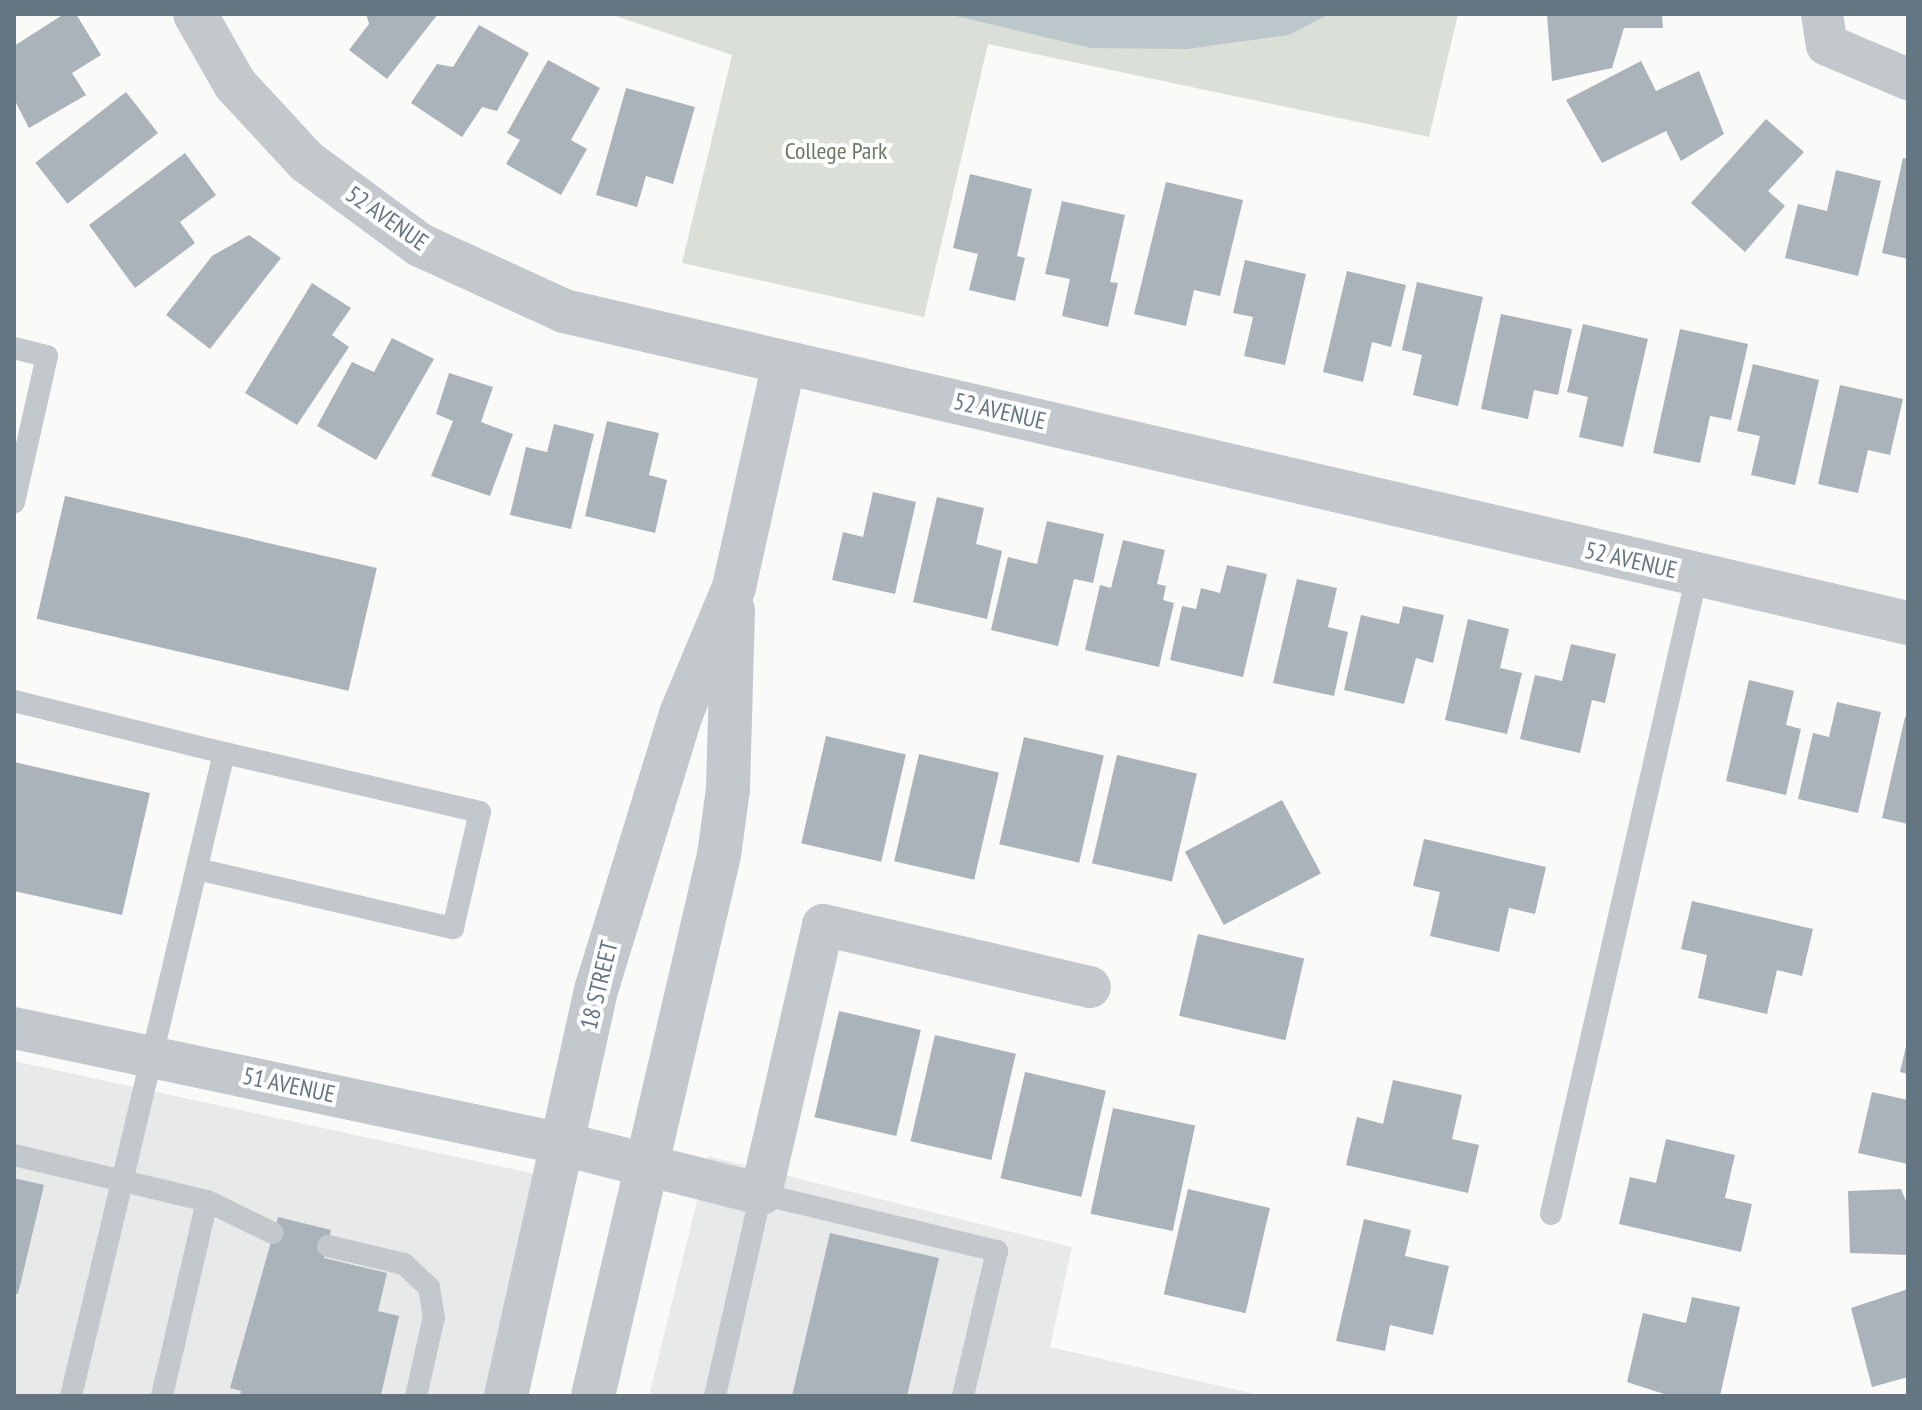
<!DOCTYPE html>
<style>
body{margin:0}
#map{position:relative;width:1922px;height:1410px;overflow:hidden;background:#fafaf8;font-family:"PT Sans Narrow",sans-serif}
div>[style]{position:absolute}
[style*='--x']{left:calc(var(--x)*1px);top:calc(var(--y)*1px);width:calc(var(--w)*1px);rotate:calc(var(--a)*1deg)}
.built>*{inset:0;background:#e8e9e9}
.green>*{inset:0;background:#dadfd7}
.water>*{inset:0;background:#bbc7cb}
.building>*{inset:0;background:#aab3b9;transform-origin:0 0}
.service>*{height:22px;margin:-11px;padding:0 11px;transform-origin:11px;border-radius:11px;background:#c3c8cc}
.minor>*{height:42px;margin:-21px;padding:0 21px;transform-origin:21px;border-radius:21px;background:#c3c8cc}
.tertiary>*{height:44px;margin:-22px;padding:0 22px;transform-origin:22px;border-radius:22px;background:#c3c8cc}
span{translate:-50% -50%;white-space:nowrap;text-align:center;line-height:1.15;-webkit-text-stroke:8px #fff;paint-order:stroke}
.park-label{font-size:24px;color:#687a64}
.street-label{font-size:24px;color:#657683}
.frame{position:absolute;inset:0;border:16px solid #657683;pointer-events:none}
</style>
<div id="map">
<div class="built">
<div style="clip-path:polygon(14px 1061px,540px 1175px,488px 1396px,14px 1396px)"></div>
<div style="clip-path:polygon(708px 1156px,1072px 1247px,1050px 1347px,1264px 1396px,649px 1396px)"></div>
</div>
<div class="green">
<div style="clip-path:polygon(609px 14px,1458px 14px,1429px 137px,988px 44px,924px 317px,682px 263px,732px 55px)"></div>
</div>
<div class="water">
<div style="clip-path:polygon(948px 14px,1329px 14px,1289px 35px,1187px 49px,1091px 48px)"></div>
</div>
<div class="building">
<div style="clip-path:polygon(64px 14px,76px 14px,101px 55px,72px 73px,86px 95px,29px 128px,14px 99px,14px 46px)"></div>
<div style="clip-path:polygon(366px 14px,438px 14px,387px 79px,349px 50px,369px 24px)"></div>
<div style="clip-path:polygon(1547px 14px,1662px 14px,1663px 28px,1624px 28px,1612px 68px,1552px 81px)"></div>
<div style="clip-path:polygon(479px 25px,529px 53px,497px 111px,482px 107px,462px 137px,411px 103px,437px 64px,453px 67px)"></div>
<div style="clip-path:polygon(548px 60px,600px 88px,571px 140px,587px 149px,561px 195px,506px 164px,520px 140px,507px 133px)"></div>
<div style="clip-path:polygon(1641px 61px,1656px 91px,1699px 71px,1724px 134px,1681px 161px,1666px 131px,1602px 163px,1566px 100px)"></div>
<div style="clip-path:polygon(626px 88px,695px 107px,673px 184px,646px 176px,637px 207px,596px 195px)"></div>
<div style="left:126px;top:92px;width:52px;height:115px;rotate:52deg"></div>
<div style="clip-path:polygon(1766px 119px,1804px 152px,1768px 191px,1785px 206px,1745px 252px,1691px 203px)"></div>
<div style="clip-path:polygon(185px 153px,216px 195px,180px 222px,195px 243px,135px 288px,89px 225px)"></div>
<div style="clip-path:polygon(1903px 158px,1908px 159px,1908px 259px,1882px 253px)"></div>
<div style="clip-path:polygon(1836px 170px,1881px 181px,1858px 276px,1785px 258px,1798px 204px,1827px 211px)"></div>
<div style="clip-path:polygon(970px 174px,1032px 189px,1017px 256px,1025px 258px,1015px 301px,969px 290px,978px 254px,953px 248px)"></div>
<div style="clip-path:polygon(1166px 182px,1243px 200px,1220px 296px,1194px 290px,1186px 326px,1134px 314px)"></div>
<div style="clip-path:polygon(1062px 201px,1125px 215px,1110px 282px,1118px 283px,1108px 327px,1062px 316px,1070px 279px,1045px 274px)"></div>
<div style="clip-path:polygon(249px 235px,281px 258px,210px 349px,166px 315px,212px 256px)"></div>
<div style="clip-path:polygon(1245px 260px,1306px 274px,1285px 365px,1244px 356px,1253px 317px,1233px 313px)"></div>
<div style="clip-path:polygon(1347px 271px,1406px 285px,1391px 347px,1372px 342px,1363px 382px,1323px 372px)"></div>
<div style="clip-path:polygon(1417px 282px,1483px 297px,1458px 406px,1413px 395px,1422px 355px,1402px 350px)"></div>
<div style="clip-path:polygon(312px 283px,351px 308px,332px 335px,349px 347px,297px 425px,245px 393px)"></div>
<div style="clip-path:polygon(1501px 314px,1572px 329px,1558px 395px,1534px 390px,1528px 419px,1481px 409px)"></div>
<div style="clip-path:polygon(1583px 324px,1648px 339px,1623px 447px,1579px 437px,1588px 397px,1567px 392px)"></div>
<div style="clip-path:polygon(1680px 329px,1748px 344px,1731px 420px,1710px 416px,1700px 463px,1653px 453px)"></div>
<div style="clip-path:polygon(392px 338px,434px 359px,376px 460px,317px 426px,352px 362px,374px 372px)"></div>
<div style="clip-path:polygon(1753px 364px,1819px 380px,1795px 485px,1751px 475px,1760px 436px,1737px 431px)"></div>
<div style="clip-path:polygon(449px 373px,493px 387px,481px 422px,513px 434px,490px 496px,431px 476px,453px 421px,436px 414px)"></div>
<div style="clip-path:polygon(1840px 385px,1903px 399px,1890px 455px,1868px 450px,1858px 493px,1818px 484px)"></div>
<div style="clip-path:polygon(607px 421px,659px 433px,649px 475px,667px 480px,655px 533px,585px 516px)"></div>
<div style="clip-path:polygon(554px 424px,594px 434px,571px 529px,510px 515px,526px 447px,547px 452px)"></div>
<div style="clip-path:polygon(873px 492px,916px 502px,895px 594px,832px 580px,843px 532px,863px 537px)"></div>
<div style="left:65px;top:496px;width:320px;height:126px;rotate:13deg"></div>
<div style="clip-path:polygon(937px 497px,984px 508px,976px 544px,1002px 551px,987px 619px,913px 602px)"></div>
<div style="clip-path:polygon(1047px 521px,1104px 534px,1093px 583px,1074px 579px,1058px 646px,991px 630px,1008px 557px,1037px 564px)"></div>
<div style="clip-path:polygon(1123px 540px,1165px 550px,1157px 584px,1166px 586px,1163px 600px,1174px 603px,1159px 667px,1085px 650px,1100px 585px,1111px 588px)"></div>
<div style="clip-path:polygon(1227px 565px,1267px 574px,1243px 677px,1170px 660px,1182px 606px,1196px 609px,1201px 588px,1220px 593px)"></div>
<div style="clip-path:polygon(1297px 579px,1337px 588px,1328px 627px,1348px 632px,1334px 696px,1273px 683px)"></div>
<div style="clip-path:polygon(1403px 606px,1444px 615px,1433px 663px,1416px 658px,1404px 704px,1344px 690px,1361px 615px,1399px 624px)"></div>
<div style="clip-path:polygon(1468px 619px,1509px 629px,1500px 668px,1522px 673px,1507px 734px,1445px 720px)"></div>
<div style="clip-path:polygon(1571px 644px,1616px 654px,1605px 703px,1592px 700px,1580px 753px,1520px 739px,1535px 675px,1562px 681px)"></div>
<div style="clip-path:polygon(1749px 680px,1794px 691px,1786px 725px,1801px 729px,1786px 795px,1726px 781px)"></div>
<div style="clip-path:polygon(1837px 702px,1881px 712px,1858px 813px,1798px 799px,1813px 733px,1829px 737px)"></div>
<div style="clip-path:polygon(1905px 717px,1908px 718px,1908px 824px,1882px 818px)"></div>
<div style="left:826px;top:736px;width:82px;height:110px;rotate:13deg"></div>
<div style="left:1024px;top:737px;width:82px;height:110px;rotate:13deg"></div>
<div style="left:919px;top:754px;width:82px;height:110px;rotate:13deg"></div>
<div style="left:1117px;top:755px;width:82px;height:111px;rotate:13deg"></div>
<div style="clip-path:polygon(14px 762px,150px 793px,122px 915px,14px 891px)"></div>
<div style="left:1282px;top:800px;width:83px;height:110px;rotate:62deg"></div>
<div style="clip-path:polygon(1424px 839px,1546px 867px,1535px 914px,1509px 908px,1499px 952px,1430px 936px,1440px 892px,1413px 886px)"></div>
<div style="clip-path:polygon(1692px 901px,1813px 929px,1802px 976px,1777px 970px,1767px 1014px,1698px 998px,1707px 955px,1681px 949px)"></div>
<div style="left:1198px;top:934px;width:109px;height:84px;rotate:13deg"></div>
<div style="left:839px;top:1011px;width:84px;height:109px;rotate:13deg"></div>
<div style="left:935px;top:1035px;width:83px;height:109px;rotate:13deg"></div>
<div style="clip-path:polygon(1907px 1042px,1908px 1042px,1908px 1074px,1900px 1072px)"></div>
<div style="left:1025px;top:1072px;width:83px;height:109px;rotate:13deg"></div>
<div style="clip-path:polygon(1393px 1080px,1462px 1095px,1452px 1139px,1479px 1145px,1468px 1193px,1346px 1165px,1357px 1117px,1383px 1124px)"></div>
<div style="clip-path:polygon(1872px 1092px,1908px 1100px,1908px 1164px,1858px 1153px)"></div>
<div style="left:1113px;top:1108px;width:84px;height:108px;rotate:12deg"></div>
<div style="clip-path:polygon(1666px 1139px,1735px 1155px,1725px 1198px,1752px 1204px,1741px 1252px,1619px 1224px,1630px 1177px,1656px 1183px)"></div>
<div style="clip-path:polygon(14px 1178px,44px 1185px,18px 1294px,14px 1293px)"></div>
<div style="left:1188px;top:1189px;width:84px;height:108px;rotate:13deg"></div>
<div style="clip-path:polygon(1901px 1189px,1908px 1206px,1908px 1255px,1850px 1253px,1848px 1191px)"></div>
<div style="clip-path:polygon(278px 1217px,331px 1230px,324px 1258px,387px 1273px,378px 1311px,399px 1316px,381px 1395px,240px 1396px,241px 1391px,230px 1388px)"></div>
<div style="clip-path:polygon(1364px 1219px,1411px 1230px,1405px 1256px,1449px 1266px,1433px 1335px,1390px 1325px,1385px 1351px,1336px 1341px)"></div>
<div style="clip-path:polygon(830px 1233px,939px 1258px,907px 1396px,792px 1396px)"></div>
<div style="clip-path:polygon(1908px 1289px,1908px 1377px,1872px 1387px,1851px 1308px)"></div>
<div style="clip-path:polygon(1692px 1297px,1740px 1307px,1720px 1396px,1670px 1396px,1627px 1382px,1643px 1313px,1686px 1323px)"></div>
</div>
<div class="service">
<div style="--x:14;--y:348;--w:34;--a:14"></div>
<div style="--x:47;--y:356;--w:150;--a:102.7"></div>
<div style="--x:14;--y:701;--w:216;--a:13.9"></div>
<div style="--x:224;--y:753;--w:661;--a:103.38"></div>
<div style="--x:197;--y:869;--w:263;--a:13"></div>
<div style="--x:453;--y:928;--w:119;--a:-76.9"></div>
<div style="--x:480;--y:812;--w:263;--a:-167"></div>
<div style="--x:14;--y:1155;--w:198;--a:13.4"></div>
<div style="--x:207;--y:1201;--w:200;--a:103"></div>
<div style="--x:207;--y:1201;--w:73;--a:25.9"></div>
<div style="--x:1551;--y:1214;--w:655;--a:-77.13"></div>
<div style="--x:328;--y:1246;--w:78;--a:13.3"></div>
<div style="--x:404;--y:1264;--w:34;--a:43"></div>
<div style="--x:429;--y:1287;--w:30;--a:81"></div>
<div style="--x:434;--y:1317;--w:81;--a:102.8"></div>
<div style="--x:715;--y:1396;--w:207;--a:-77.2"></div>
<div style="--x:761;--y:1194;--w:243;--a:13.6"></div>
<div style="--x:997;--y:1251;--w:149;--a:103.2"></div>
</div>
<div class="minor">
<div style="--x:1822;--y:14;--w:31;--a:81"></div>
<div style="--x:1827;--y:45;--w:88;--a:22.8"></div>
<div style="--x:14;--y:1028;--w:561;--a:11.93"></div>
<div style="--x:646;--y:1165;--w:119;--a:14.2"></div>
<div style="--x:761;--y:1194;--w:276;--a:-77"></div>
<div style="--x:823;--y:925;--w:274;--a:13.1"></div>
</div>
<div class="tertiary">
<div style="--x:195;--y:14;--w:81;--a:60.3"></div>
<div style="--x:235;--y:84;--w:105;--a:47.3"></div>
<div style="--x:306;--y:161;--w:142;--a:36.4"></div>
<div style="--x:420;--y:245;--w:158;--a:24.6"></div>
<div style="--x:564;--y:311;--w:1380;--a:13.07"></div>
<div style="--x:563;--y:1144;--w:86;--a:14.2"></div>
<div style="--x:506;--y:1396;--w:419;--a:-77.5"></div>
<div style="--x:597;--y:987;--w:286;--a:-72.9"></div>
<div style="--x:681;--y:714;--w:138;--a:-67.3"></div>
<div style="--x:734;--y:587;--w:230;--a:-77.4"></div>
<div style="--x:593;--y:1396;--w:555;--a:-76.89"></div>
<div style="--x:719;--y:855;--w:67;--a:-82.2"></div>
<div style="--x:728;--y:789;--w:179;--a:-88.4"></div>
</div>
<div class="park-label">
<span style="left:836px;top:151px">College Park</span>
</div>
<div class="street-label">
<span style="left:387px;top:218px;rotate:35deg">52 AVENUE</span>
<span style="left:1000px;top:411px;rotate:13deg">52 AVENUE</span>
<span style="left:1631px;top:560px;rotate:13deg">52 AVENUE</span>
<span style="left:599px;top:985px;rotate:-76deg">18 STREET</span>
<span style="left:289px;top:1085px;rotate:12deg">51 AVENUE</span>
</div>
<div class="frame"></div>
</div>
